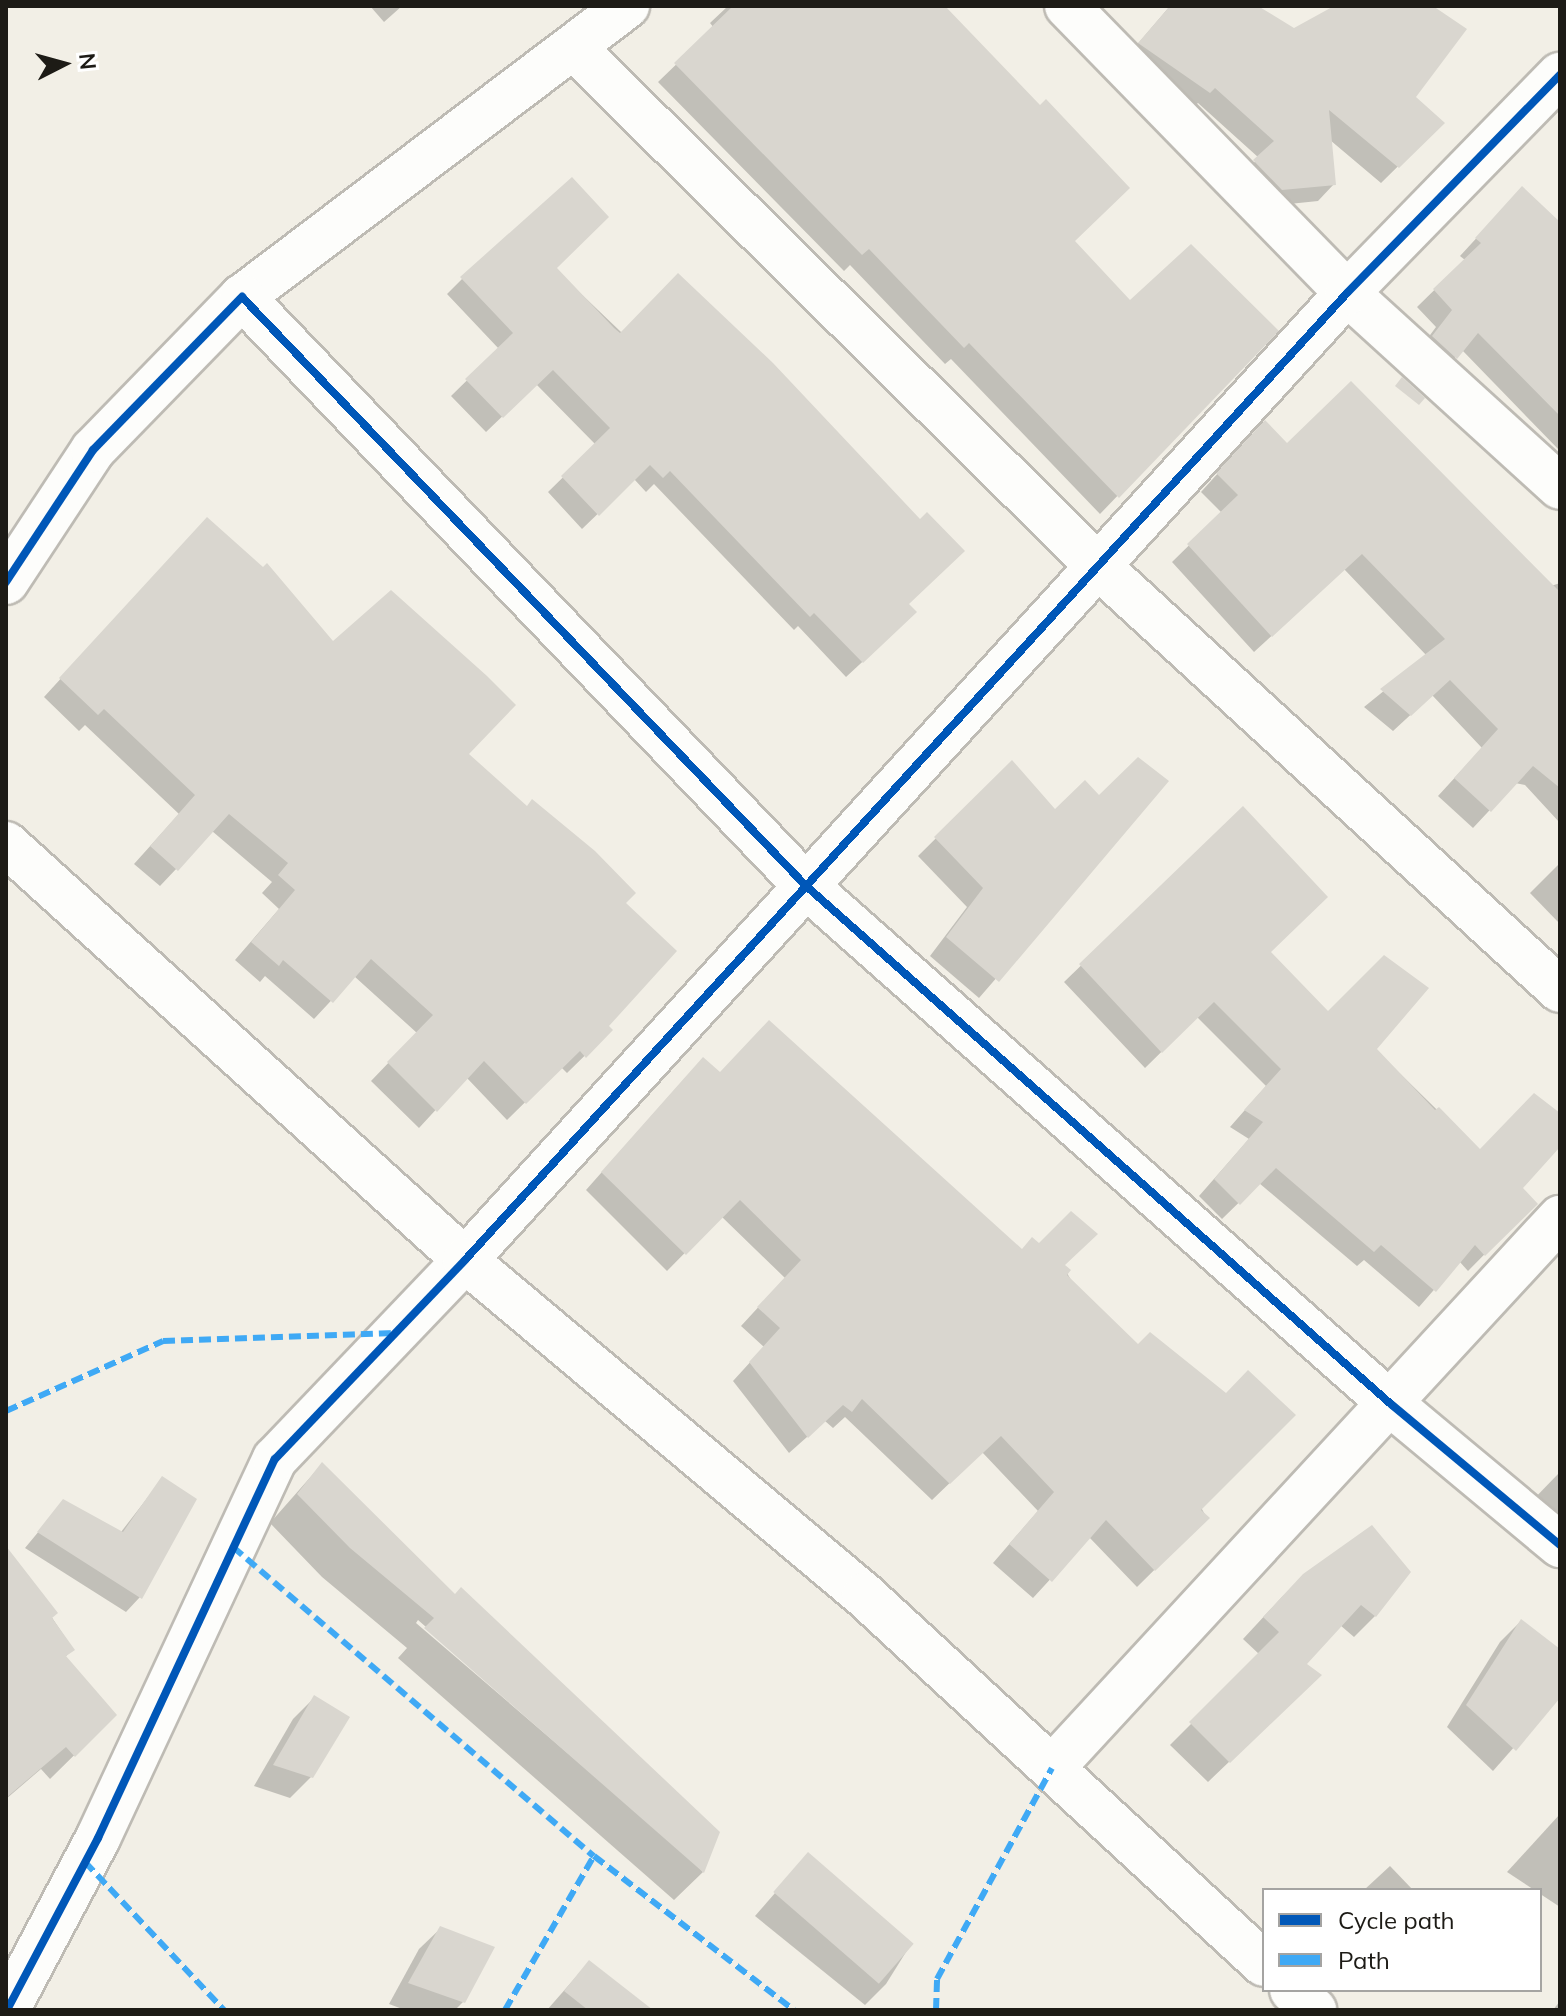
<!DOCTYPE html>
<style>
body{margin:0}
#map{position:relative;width:1566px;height:2016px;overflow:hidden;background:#f2efe6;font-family:Mulish,sans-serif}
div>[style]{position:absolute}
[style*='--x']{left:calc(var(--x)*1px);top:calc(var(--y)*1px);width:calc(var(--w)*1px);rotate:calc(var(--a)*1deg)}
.shadow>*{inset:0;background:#0003}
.building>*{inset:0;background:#d9d6cf;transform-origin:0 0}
.roads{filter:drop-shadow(2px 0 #bebbb4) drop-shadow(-2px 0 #bebbb4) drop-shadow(0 2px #bebbb4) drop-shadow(0 -2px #bebbb4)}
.street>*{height:44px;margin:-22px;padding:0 22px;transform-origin:22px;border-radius:22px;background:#fdfdfb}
.secondary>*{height:44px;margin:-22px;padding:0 22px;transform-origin:22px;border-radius:22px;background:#fdfdfb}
.quiet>*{height:6px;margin-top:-3px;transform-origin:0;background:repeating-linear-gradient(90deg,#3fa9f5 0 12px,transparent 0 18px)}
.cycleway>*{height:8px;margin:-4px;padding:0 4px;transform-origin:4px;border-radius:4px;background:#0057b8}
span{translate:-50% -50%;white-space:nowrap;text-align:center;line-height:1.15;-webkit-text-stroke:8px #fff;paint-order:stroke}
.frame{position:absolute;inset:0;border:8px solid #1d1b16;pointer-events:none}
.legend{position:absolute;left:1262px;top:1888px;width:280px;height:104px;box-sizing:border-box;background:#fff;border:2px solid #a5a4a2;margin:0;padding:10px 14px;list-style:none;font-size:24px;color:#1d1b16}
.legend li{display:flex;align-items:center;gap:16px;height:40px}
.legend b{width:40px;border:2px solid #a5a4a2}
.north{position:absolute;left:24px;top:24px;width:80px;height:80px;-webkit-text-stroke:6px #fff;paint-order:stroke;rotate:84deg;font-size:22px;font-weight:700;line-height:32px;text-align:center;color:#1d1b16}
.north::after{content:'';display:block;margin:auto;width:28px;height:36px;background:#1d1b16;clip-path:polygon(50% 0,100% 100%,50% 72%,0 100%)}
</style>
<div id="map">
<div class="shadow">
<div style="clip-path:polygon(370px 6px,402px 6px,384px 22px)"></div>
<div style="clip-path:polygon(728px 6px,928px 6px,1072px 241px,1130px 303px,1276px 331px,1100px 514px,951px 359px,945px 364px,850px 265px,844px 271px,658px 82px,714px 28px,710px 23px)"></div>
<div style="clip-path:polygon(1170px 6px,1255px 6px,1294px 30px,1338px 6px,1430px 6px,1414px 98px,1442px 123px,1381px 183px,1330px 140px,1334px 184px,1318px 201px,1269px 206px,1238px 178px,1259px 158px,1198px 103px,1192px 108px,1124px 60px)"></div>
<div style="clip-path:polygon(1506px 206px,1560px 225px,1560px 451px,1462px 350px,1439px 375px,1416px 354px,1436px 327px,1417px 307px,1465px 260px,1460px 256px)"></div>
<div style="clip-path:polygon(554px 268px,907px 605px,899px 628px,846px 677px,798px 626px,794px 630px,654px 484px,646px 492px,634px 479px,582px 529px,548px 492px,596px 445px,536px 384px,486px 432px,451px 396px,499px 349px,447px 294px,462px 279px)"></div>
<div style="clip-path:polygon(1248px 440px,1287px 445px,1551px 586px,1560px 583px,1560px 823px,1525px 785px,1515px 783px,1473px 828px,1438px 796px,1482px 748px,1432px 695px,1393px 731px,1364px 707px,1427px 656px,1344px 569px,1254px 652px,1172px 562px,1222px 513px,1201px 492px)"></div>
<div style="clip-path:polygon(190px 537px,333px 644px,466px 754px,623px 903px,606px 1026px,611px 1030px,567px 1073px,561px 1067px,507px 1120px,466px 1077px,419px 1128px,371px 1081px,417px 1033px,354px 976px,314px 1019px,265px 976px,260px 982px,235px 960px,279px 909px,262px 893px,272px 882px,212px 831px,160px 886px,134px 864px,179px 814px,85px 725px,79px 731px,44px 697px)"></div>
<div style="clip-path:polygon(1012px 763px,1055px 812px,1167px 781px,979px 998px,930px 956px,967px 907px,918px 856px)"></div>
<div style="clip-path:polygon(1243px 809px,1268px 952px,1328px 1014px,1375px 1049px,1480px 1152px,1560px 1115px,1560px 1144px,1520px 1188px,1535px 1203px,1468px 1271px,1459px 1261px,1419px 1307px,1364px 1260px,1357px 1266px,1259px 1183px,1222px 1219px,1199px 1196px,1249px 1139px,1230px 1127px,1266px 1086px,1197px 1017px,1145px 1068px,1064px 982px)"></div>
<div style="clip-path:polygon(1560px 863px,1560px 924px,1530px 893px)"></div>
<div style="clip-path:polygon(720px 1074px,1021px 1251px,1063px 1266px,1207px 1518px,1137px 1587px,1089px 1537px,1033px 1598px,993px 1563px,1038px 1511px,982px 1452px,932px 1500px,845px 1417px,833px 1428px,825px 1421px,789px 1453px,733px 1381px,764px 1347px,741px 1326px,785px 1278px,721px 1216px,667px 1271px,586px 1190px,686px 1077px)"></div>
<div style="clip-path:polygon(evenodd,322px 1464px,703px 1872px,674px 1900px,398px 1658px,407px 1648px,322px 1577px,270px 1523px,322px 1464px,418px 1620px,669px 1839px,676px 1846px,416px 1623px,418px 1620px)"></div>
<div style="clip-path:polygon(1560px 1472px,1560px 1532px,1528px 1505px)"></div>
<div style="clip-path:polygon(162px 1479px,140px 1597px,126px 1612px,25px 1548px,64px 1501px,121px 1532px)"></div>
<div style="clip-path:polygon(1372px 1528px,1375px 1616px,1354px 1637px,1340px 1625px,1304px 1664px,1298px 1696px,1208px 1782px,1170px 1745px,1260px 1655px,1243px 1639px,1282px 1597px)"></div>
<div style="clip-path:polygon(6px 1549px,73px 1649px,64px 1658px,115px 1715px,50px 1779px,41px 1769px,6px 1799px)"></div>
<div style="clip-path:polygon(1521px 1621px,1560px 1652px,1560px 1695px,1493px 1771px,1447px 1727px,1500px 1642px)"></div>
<div style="clip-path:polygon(314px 1698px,311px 1777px,290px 1798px,254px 1786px,293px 1719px)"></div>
<div style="clip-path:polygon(1560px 1814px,1560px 1907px,1507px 1872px)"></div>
<div style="clip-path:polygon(808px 1855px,911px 1944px,886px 1984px,865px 2005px,755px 1916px)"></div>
<div style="clip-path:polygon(1390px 1866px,1413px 1890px,1364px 1890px)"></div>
<div style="clip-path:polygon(441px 1928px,464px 2001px,455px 2010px,405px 2010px,389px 2004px,419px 1949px)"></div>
<div style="clip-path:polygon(589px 1962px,632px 2010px,547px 2010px)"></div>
<div style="clip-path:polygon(1560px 2001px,1560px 2010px,1553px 2010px)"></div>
</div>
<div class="building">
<div style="clip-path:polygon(733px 6px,945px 6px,1040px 105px,1046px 99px,1130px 188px,1075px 241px,1130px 300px,1191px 244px,1279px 331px,1119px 498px,969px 343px,964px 348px,869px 249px,862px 255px,674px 63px)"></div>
<div style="clip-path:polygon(1170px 6px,1258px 6px,1294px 28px,1334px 6px,1433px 6px,1467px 29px,1416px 97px,1445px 123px,1399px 168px,1329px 110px,1336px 185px,1282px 190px,1253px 160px,1274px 141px,1215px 88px,1210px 93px,1138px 43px)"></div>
<div style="clip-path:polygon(572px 177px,609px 217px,557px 268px,614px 328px,620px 333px,678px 273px,773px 363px,920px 519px,927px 512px,965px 551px,909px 604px,917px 612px,863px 663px,814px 613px,810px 617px,670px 471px,663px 478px,650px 465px,599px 516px,561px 476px,610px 428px,553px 370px,503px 418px,465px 379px,513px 333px,460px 277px)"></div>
<div style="clip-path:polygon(1522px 186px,1560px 222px,1560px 416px,1478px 333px,1457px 359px,1432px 336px,1452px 310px,1433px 289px,1481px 243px,1475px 238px)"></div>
<div style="clip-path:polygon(1402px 377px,1425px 398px,1419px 405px,1395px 386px)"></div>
<div style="clip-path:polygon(1351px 381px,1560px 592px,1560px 788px,1533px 766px,1491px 812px,1454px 778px,1498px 729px,1450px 680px,1411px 716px,1380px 689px,1445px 639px,1362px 554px,1272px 637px,1187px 544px,1238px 495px,1216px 473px,1265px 420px,1287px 443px)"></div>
<div style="clip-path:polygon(207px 517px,263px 567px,267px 563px,333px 641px,391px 590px,487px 676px,516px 705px,469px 754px,527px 806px,532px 799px,595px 851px,636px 893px,626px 903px,677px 951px,609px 1026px,613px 1030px,586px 1058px,580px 1051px,526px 1104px,484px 1061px,437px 1112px,387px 1062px,433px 1015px,371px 959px,333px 1003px,283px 960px,279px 966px,251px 942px,295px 890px,278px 875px,288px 863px,229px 814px,178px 871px,150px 846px,195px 795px,104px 709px,98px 715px,59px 678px)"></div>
<div style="clip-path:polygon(1138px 757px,1169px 781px,999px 982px,946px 937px,983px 888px,934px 837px,1012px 760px,1055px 809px,1085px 780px,1099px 795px)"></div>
<div style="clip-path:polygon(1243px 806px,1328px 897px,1271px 952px,1328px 1011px,1384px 955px,1429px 988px,1377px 1049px,1435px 1110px,1439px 1107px,1480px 1149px,1534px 1093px,1560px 1113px,1560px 1147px,1523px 1188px,1538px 1204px,1485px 1256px,1475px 1245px,1436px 1292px,1381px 1245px,1374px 1252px,1276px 1168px,1240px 1205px,1214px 1179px,1263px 1122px,1244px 1110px,1281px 1069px,1214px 1002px,1162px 1053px,1079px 964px)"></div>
<div style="clip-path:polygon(769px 1020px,1022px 1249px,1032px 1237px,1039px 1243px,1071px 1211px,1098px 1234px,1065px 1265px,1071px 1270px,1067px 1275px,1138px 1344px,1150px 1332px,1226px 1393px,1248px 1370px,1296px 1415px,1201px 1510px,1210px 1518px,1155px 1571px,1106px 1520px,1052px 1582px,1009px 1544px,1054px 1492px,1001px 1436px,950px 1484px,862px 1399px,852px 1412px,843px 1405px,808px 1438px,749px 1362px,780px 1328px,757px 1307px,801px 1260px,740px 1200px,686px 1255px,601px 1172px,703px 1057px,720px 1072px)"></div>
<div style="clip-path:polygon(322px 1462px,455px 1594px,461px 1587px,720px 1832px,704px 1873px,424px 1628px,434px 1618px,350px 1548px,297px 1494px)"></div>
<div style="clip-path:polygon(162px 1476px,197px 1499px,142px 1599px,37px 1532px,63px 1499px,123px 1532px)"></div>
<div style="clip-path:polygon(1372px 1525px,1411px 1572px,1376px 1617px,1361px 1605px,1307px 1664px,1322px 1675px,1230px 1763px,1189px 1722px,1279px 1632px,1263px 1617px,1303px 1574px)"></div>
<div style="clip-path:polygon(6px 1546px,58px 1613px,52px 1618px,75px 1650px,66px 1656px,117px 1715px,75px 1757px,66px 1747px,6px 1798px)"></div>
<div style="clip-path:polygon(1521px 1619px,1560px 1649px,1560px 1698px,1516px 1751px,1466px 1705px)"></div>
<div style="clip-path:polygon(314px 1695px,350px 1717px,313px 1778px,273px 1765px)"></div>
<div style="left:808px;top:1852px;width:140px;height:53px;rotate:41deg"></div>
<div style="clip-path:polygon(440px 1926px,495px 1947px,465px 2003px,408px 1983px)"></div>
<div style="clip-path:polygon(589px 1960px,653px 2010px,588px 2010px,564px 1991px)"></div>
</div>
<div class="roads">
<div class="street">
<div style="--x:1067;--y:6;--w:401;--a:45.7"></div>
<div style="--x:1347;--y:293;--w:288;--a:42.3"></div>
<div style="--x:574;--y:48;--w:737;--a:44.67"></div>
<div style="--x:1098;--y:566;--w:627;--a:42.54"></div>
<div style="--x:242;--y:297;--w:483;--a:-37.1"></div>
<div style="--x:6;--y:582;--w:158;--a:-56.6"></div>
<div style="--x:93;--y:450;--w:214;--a:-45.8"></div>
<div style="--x:242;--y:297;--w:814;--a:46.24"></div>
<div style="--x:805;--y:885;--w:784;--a:41.54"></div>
<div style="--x:1392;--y:1405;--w:219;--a:39.8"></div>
<div style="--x:1052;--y:1768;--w:749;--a:-47.27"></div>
<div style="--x:7;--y:2010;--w:195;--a:-62.1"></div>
<div style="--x:98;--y:1838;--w:418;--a:-65"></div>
<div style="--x:275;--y:1459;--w:275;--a:-46.3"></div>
<div style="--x:465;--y:1260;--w:1309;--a:-47.63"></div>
<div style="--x:1347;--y:293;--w:305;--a:-45.7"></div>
</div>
<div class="secondary">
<div style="--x:6;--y:844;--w:619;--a:42.19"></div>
<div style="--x:465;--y:1260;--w:521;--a:40.02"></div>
<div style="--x:864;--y:1595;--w:544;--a:42.69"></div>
<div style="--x:1292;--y:1990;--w:30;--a:42"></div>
</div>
</div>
<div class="quiet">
<div style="--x:6;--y:1411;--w:172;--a:-24"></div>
<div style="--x:163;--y:1341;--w:232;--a:-2"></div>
<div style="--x:233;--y:1547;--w:475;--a:40.6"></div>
<div style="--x:85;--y:1862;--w:203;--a:46.8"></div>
<div style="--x:505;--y:2010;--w:178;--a:-60"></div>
<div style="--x:594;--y:1856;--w:252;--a:37.6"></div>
<div style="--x:936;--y:2010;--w:31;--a:-88"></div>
<div style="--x:937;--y:1979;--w:240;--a:-61.4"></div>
</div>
<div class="cycleway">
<div style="--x:6;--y:582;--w:158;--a:-56.6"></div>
<div style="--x:93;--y:450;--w:214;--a:-45.8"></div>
<div style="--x:242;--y:297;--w:814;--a:46.24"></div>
<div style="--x:805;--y:885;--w:784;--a:41.54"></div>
<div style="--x:1392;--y:1405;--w:219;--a:39.8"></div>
<div style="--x:7;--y:2010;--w:195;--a:-62.1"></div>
<div style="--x:98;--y:1838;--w:418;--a:-65"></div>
<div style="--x:275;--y:1459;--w:275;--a:-46.3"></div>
<div style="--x:465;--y:1260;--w:1309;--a:-47.63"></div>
<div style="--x:1347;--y:293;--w:305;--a:-45.7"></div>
</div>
<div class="frame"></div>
<ul class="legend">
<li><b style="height:10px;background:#0057b8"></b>Cycle path</li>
<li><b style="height:10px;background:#3fa9f5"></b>Path</li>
</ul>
<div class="north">N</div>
</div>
